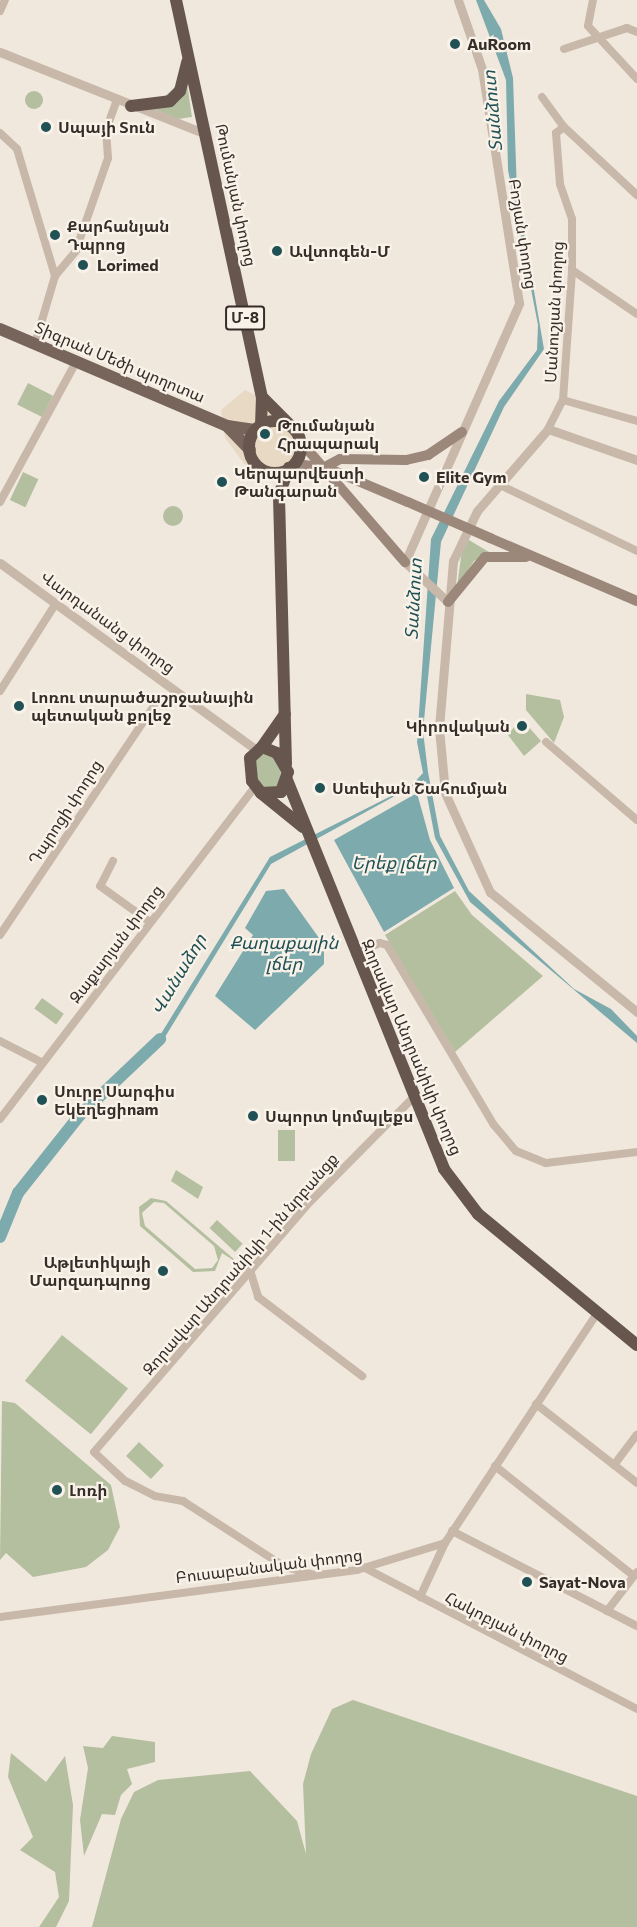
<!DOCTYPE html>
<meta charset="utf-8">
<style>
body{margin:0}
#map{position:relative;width:637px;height:1927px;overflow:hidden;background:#f1e8dd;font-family:Commissioner,"Noto Sans Armenian",sans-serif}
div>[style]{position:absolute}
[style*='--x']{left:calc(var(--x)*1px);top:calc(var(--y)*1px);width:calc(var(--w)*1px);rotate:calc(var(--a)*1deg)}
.green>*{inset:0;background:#b3bf9e;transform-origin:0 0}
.round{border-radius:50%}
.plaza>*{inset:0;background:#e8d9c5}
.water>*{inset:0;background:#7daaad}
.river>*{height:12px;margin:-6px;padding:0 6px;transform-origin:6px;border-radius:6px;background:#7daaad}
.minor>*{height:8px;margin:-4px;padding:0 4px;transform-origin:4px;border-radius:4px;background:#c8b8a9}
.tertiary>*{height:9px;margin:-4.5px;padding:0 4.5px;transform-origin:4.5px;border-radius:4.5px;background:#c8b8a9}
.secondary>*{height:10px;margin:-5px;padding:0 5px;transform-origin:5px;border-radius:5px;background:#9c877b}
.primary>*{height:12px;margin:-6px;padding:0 6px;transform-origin:6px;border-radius:6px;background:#77655b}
.trunk>*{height:12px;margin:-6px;padding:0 6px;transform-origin:6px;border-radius:6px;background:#66564e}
.trunk>.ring{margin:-6px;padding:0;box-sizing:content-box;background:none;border:12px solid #66564e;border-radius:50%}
.secondary-bridge>*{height:10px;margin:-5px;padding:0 5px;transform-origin:5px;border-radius:5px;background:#9c877b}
.dots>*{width:16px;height:16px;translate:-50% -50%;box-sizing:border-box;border:3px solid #f9f2e9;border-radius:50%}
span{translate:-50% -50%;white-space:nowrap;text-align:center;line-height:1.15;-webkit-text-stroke:4.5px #f9f2e9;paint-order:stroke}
.shield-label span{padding:2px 4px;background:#f9f2e9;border:2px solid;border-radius:4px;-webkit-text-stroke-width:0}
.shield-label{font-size:15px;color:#362d29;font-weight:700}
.poi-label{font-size:16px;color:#362d29;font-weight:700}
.left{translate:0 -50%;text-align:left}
.right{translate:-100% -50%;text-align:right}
.street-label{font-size:16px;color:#362d29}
.water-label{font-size:18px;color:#205155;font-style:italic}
</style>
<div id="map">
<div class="green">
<div style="clip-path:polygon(186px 77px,192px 117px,178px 119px,152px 108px)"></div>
<div class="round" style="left:25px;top:91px;width:18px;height:18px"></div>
<div style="left:28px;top:383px;width:28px;height:24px;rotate:27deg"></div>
<div style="left:23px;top:472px;width:17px;height:31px;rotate:25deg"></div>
<div class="round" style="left:163px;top:506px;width:20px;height:20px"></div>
<div style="clip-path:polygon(469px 540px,489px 552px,474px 561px,457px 587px,463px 542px)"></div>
<div style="clip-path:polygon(526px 694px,560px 700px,564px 717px,554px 743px,526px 710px)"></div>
<div style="clip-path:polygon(521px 718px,541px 741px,524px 756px,508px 735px)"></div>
<div style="clip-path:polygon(269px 751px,281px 770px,280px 787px,268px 791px,257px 781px,256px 758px)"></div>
<div style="clip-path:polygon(455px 891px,472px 915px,543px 976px,455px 1052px,385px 935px)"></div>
<div style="left:42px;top:998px;width:27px;height:13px;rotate:36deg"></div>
<div style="left:295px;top:1130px;width:31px;height:17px;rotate:90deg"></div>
<div style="clip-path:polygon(176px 1170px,203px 1187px,198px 1199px,171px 1181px)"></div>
<div style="clip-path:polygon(evenodd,151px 1198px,166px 1201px,242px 1266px,222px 1253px,215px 1271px,193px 1272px,140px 1226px,139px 1207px,151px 1198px,154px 1202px,164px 1203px,214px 1246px,218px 1260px,212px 1268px,195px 1269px,145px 1226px,142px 1213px,154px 1202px)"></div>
<div style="left:217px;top:1220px;width:35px;height:11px;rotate:43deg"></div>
<div style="left:62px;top:1335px;width:85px;height:59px;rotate:39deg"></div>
<div style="clip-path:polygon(2px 1401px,15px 1403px,111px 1485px,120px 1527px,108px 1550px,86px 1567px,33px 1577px,6px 1553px,0 1560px)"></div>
<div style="left:139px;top:1442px;width:34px;height:19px;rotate:43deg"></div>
<div style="clip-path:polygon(353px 1700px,637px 1796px,637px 1927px,92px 1927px,121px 1819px,134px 1792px,158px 1780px,250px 1771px,297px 1821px,306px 1854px,303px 1784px,311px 1754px,332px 1709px)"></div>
<div style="clip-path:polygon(112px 1736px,155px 1742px,155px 1762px,127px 1769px,132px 1784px,121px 1795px,115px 1815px,102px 1814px,84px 1856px,80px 1820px,88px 1768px,83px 1746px,103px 1748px)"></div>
<div style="clip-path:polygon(11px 1753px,46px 1782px,65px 1756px,73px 1805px,69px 1901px,56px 1927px,39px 1927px,59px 1897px,55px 1872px,20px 1850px,33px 1837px,8px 1777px)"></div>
</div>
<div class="plaza">
<div style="clip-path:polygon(245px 390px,278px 406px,305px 431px,305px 464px,288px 480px,254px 477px,225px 438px,221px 410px)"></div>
</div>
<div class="water">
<div style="clip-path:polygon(476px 0,484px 0,501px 29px,513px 78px,517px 192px,544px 349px,504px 407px,441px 542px,423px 731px,428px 772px,440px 836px,469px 891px,574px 989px,611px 1009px,637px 1036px,637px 1043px,470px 902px,435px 838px,424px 780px,271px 864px,165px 1037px,151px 1050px,270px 857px,411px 786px,423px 773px,417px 742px,431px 539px,499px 401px,537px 350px,538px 325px,508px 170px,506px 80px)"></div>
<div style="clip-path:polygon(417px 793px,430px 840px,454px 888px,384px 932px,334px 840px)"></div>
<div style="clip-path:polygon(284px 889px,324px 945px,324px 964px,255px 1030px,215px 996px,253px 935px,245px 928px,266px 891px)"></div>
</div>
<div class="river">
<div style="--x:0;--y:1237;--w:48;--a:-67.8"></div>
<div style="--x:18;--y:1193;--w:98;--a:-51.6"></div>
<div style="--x:79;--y:1116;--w:112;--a:-43.5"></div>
</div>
<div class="minor">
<div style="--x:593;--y:0;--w:26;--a:101"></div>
<div style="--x:588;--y:26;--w:72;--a:47.2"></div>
<div style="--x:0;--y:11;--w:12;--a:-66"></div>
<div style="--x:564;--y:49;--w:66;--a:-18.4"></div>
<div style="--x:627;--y:28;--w:11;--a:22"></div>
<div style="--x:542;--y:97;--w:37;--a:54"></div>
<div style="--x:564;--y:127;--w:100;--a:43"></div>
<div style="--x:0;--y:133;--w:23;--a:43"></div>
<div style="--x:17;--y:149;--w:133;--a:73.3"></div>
<div style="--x:572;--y:270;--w:78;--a:34.1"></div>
<div style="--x:35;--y:344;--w:71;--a:-73.6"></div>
<div style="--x:55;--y:276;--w:33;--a:-50"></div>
<div style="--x:76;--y:251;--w:25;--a:-72"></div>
<div style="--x:84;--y:227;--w:73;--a:-70.8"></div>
<div style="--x:108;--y:158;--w:28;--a:-94"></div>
<div style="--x:106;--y:130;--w:32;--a:-70"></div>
<div style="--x:563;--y:400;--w:77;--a:15.8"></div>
<div style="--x:548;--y:429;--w:33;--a:-63"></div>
<div style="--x:563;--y:400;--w:130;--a:-86"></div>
<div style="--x:572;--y:270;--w:51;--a:-90"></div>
<div style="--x:572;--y:219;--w:37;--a:-109"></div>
<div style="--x:560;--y:184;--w:51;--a:-94.5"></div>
<div style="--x:556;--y:133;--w:10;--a:-37"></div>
<div style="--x:500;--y:485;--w:152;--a:25.7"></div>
<div style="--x:0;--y:502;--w:159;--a:-61.5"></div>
<div style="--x:0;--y:691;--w:104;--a:-57.5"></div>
<div style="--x:546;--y:742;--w:120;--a:40.6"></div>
<div style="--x:113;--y:861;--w:28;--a:117"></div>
<div style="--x:100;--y:886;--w:62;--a:35.8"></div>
<div style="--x:0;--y:935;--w:276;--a:-56.1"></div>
<div style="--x:355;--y:954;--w:27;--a:-24"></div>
<div style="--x:380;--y:943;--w:7;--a:16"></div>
<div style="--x:387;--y:945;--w:209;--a:59.3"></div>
<div style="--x:494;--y:1125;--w:34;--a:50"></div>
<div style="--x:516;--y:1151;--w:32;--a:22"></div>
<div style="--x:546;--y:1163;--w:92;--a:-6.9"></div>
<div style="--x:0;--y:1041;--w:48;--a:27.1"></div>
<div style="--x:0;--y:1119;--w:419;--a:-52.5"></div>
<div style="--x:250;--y:1270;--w:28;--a:73"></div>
<div style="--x:258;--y:1297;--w:131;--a:37.2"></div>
<div style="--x:536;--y:1404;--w:128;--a:38"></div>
<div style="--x:614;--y:1465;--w:38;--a:-53"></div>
<div style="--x:495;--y:1466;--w:177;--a:38.4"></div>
<div style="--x:452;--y:1531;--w:208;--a:27.2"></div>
<div style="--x:365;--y:1568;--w:306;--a:27.4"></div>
<div style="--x:315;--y:1575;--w:31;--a:-165"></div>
<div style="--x:285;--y:1567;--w:121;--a:-147.1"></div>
<div style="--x:183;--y:1501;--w:28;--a:-170"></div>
<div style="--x:155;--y:1496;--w:34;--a:-153"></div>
<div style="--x:125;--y:1481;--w:42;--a:-136.9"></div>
<div style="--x:94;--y:1452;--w:326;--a:-49.2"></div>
<div style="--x:307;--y:1205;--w:149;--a:-45.3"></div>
<div style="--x:420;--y:1597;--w:60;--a:-65.2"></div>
<div style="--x:607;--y:1611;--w:49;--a:-52.4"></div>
<div style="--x:0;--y:1617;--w:360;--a:-7.5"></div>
<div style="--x:357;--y:1570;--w:92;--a:-17.1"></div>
<div style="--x:445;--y:1543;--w:276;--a:-56.5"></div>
</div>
<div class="tertiary">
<div style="--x:0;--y:52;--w:222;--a:21.7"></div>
<div style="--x:637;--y:460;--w:94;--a:-160.8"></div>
<div style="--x:548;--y:429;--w:108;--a:130.9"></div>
<div style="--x:477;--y:511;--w:55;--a:115.6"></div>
<div style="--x:453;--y:561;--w:168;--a:94.8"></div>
<div style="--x:439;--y:728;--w:65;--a:84.7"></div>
<div style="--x:445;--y:793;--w:109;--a:65.6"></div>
<div style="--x:490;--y:892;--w:190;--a:39.2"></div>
<div style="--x:0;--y:563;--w:316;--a:36.1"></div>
<div style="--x:448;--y:602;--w:59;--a:-137.1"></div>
<div style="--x:405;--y:562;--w:283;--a:-66.2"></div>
<div style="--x:519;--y:303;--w:237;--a:-99"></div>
<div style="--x:482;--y:69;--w:73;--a:-109.2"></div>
</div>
<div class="secondary">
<div style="--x:301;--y:442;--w:159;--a:49.1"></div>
<div style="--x:294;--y:464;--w:31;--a:6"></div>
<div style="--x:325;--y:467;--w:90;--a:22.9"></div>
<div style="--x:325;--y:467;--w:17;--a:-28"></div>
<div style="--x:340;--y:459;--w:66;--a:0.9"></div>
<div style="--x:406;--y:460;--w:23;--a:-13"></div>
<div style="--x:428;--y:455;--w:41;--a:-34.1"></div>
<div style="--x:490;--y:538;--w:160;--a:23.2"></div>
<div style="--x:448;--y:602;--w:58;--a:-50.6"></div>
<div style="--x:485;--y:557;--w:41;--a:0"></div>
</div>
<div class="primary">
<div style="--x:0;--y:329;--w:247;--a:23.1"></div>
<div style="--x:227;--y:426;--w:28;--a:8"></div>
<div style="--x:227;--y:426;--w:33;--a:46"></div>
</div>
<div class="trunk">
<div style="--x:176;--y:0;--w:406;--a:77.8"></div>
<div style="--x:262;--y:397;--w:28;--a:92"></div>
<div style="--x:131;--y:106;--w:39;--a:-7"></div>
<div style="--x:170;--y:101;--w:14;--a:-45"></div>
<div style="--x:180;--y:91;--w:30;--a:-76"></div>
<div style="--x:262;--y:397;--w:38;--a:45"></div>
<div class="ring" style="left:249px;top:421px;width:40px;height:40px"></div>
<div style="--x:262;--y:747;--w:40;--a:-55.1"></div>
<div style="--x:286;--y:764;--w:269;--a:-91.5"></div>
<div style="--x:279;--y:495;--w:29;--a:-70"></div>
<div style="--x:287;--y:780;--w:419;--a:68"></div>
<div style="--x:444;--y:1169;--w:56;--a:52.9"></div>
<div style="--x:478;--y:1214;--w:206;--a:39.5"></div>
<div style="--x:261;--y:793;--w:20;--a:-3"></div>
<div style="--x:281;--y:792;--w:21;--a:-71"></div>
<div style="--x:288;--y:772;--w:22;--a:-120"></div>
<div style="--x:277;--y:753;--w:16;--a:-158"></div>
<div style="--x:262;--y:747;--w:16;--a:137"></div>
<div style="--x:250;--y:758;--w:23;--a:85"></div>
<div style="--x:252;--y:781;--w:15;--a:53"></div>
<div style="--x:261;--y:793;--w:54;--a:39"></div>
</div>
<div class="secondary-bridge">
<div style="--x:408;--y:502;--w:90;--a:23.7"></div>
</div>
<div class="dots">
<div style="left:455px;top:44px;background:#205155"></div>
<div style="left:46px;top:127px;background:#205155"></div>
<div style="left:55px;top:235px;background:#205155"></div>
<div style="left:277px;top:251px;background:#205155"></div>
<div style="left:83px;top:265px;background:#205155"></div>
<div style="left:265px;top:434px;background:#205155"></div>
<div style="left:424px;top:477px;background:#205155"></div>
<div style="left:222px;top:482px;background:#205155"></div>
<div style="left:19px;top:706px;background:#205155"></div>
<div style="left:522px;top:726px;background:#205155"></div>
<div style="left:320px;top:788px;background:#205155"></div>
<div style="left:42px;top:1100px;background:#205155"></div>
<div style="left:253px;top:1116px;background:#205155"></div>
<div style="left:163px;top:1271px;background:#205155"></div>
<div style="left:57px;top:1490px;background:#205155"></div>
<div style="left:527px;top:1582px;background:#205155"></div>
</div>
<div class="shield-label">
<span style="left:245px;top:318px">Մ-8</span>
</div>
<div class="poi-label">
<span class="left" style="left:467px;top:44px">AuRoom</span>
<span class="left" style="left:58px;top:127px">Սպայի Տուն</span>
<span class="left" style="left:67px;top:235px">Քարհանյան<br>Դպրոց</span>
<span class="left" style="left:289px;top:251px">Ավտոգեն-Մ</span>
<span class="left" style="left:97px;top:265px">Lorimed</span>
<span class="left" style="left:277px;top:434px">Թումանյան<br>Հրապարակ</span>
<span class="left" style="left:234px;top:482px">Կերպարվեստի<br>Թանգարան</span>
<span class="left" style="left:436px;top:477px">Elite Gym</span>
<span class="left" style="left:31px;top:706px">Լոռու տարածաշրջանային<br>պետական քոլեջ</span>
<span class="right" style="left:510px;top:726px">Կիրովական</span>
<span class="left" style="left:332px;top:788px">Ստեփան Շահումյան</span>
<span class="left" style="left:54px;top:1100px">Սուրբ Սարգիս<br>Եկեղեցիnam</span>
<span class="left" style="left:265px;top:1116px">Սպորտ կոմպլեքս</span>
<span class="right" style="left:151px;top:1271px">Աթլետիկայի<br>Մարզադպրոց</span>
<span class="left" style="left:69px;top:1490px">Լոռի</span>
<span class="left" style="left:539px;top:1582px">Sayat-Nova</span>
</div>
<div class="street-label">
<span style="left:236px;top:195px;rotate:78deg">Թումանյան փողոց</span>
<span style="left:523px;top:234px;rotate:81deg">Բոշյան փողոց</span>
<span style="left:554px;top:312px;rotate:-87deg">Մանուշյան փողոց</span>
<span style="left:120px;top:362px;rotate:23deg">Տիգրան Մեծի պողոտա</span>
<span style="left:108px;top:622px;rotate:36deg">Վարդանանց փողոց</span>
<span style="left:65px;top:812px;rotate:-57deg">Դպրոցի փողոց</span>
<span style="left:116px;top:944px;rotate:-53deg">Զաքարյան փողոց</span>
<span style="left:412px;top:1047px;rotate:67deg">Զորավար Անդրանիկի փողոց</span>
<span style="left:240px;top:1264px;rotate:-49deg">Զորավար Անդրանիկի 1-ին նրբանցք</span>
<span style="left:269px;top:1566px;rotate:-7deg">Բուսաբանական փողոց</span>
<span style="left:507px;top:1627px;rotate:27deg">Հակոբյան փողոց</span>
</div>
<div class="water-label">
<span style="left:492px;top:111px;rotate:-95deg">Տանձուտ</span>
<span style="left:413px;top:599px;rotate:-87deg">Տանձուտ</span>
<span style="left:394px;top:862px">Երեք լճեր</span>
<span style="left:284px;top:953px">Քաղաքային<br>լճեր</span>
<span style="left:178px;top:974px;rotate:-59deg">Վանաձոր</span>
</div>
</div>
